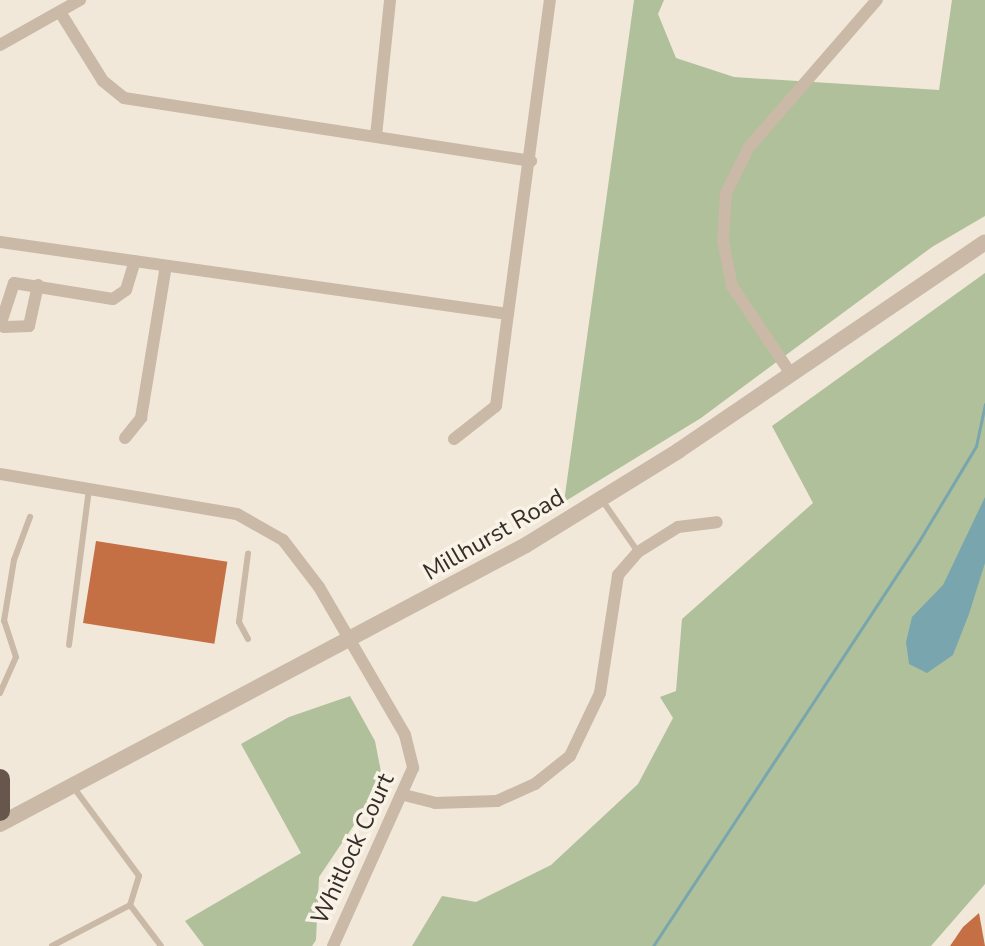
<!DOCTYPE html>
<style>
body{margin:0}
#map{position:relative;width:985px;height:946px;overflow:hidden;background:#f1e8da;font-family:"Nunito Sans",sans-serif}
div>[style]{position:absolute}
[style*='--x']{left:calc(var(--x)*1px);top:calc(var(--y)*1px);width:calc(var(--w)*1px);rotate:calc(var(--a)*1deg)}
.green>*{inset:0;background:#afc09a}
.water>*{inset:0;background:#79a6ae}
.stream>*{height:3px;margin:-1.5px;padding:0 1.5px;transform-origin:1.5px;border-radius:1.5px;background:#79a6ae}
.building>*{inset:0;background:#c57044;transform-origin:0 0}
.service>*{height:6px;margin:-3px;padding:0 3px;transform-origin:3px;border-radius:3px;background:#c9b9a6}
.minor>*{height:12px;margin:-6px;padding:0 6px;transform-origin:6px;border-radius:6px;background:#c9b9a6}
.tertiary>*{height:16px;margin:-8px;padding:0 8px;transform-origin:8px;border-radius:8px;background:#c9b9a6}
.trunk>*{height:20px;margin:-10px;padding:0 10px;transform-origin:10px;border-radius:10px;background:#66564b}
span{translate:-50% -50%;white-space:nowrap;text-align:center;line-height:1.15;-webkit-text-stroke:7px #f9f2e6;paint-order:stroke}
.street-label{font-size:24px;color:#352d27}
</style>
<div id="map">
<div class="green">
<div style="clip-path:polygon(634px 0,664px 0,658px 14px,676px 58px,734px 77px,939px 90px,952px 0,985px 0,985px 216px,932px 247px,701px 418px,564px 502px)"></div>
<div style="clip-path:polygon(985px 273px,985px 884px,931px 946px,412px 946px,442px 896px,476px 902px,551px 865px,638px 784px,673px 718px,660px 697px,676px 691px,682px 619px,813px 503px,772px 426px)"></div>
<div style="clip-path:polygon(350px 696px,375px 741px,383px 782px,319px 877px,316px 940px,312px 946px,204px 946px,185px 921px,301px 853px,241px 744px,289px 717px)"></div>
</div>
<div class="water">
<div style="clip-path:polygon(985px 497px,985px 563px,969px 614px,953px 655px,927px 673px,909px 664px,906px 642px,912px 617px,943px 585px)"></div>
</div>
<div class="stream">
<div style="--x:653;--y:946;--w:485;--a:-56.7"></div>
<div style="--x:919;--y:541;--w:111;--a:-59"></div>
<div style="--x:976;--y:446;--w:43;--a:-77.9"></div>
</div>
<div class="building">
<div style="left:96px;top:541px;width:133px;height:83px;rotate:9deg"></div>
<div style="clip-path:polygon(979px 913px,985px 946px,950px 946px,963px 927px)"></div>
</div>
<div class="service">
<div style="--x:602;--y:500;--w:63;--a:55.3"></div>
<div style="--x:248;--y:639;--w:19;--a:-118"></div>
<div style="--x:239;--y:622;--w:69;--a:-82.5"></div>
<div style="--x:69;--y:645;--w:157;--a:-82.7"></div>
<div style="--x:0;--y:693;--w:39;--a:-66"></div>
<div style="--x:16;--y:657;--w:38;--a:-108"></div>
<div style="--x:4;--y:621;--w:62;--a:-80.7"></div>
<div style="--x:14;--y:560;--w:46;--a:-69.6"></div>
<div style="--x:74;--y:788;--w:109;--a:53.5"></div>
<div style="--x:139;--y:876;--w:30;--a:107"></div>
<div style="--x:130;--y:905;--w:51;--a:52.9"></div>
<div style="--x:52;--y:946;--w:88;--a:-27.7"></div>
</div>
<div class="minor">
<div style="--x:60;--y:12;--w:81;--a:58.1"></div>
<div style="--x:103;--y:81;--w:27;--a:39"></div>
<div style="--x:124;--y:98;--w:412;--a:8.8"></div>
<div style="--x:0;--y:45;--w:92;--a:-29.4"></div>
<div style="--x:376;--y:136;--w:137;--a:-84.1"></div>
<div style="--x:0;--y:242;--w:513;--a:8.07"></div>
<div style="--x:508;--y:314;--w:317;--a:-82.4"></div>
<div style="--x:0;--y:326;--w:45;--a:-72"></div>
<div style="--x:14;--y:283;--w:100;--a:9.2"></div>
<div style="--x:113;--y:299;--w:16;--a:-35"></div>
<div style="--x:126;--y:290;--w:30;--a:-73"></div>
<div style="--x:4;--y:327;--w:25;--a:-2"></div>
<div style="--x:29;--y:326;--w:42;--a:-77.6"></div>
<div style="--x:791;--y:374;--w:106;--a:-123.8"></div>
<div style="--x:732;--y:286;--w:46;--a:-101.3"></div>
<div style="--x:723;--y:241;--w:48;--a:-86.4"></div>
<div style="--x:726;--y:193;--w:51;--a:-63.4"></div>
<div style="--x:749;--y:147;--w:195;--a:-49"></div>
<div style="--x:125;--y:438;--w:26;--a:-51"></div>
<div style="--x:141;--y:418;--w:154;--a:-80.7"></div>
<div style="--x:454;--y:439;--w:53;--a:-38.2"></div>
<div style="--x:496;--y:406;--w:93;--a:-82.6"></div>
<div style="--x:0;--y:474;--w:240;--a:9.6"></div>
<div style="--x:237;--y:514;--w:53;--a:29.5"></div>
<div style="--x:283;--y:540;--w:59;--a:52.5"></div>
<div style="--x:319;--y:587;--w:171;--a:59.8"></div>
<div style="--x:405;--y:735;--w:34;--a:76"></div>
<div style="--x:413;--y:768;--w:195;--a:114.2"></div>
<div style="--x:404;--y:795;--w:32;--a:14"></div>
<div style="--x:435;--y:803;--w:62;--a:-1.8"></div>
<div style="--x:497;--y:801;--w:42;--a:-24.1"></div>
<div style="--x:535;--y:784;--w:45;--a:-38.7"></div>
<div style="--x:570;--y:756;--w:70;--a:-64.5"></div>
<div style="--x:600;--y:693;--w:119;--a:-81.3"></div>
<div style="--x:618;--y:575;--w:30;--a:-49"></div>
<div style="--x:638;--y:552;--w:47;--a:-32"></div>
<div style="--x:678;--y:527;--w:39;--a:-7"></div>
</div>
<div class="tertiary">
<div style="--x:0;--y:824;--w:595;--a:-27.94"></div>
<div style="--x:526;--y:545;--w:179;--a:-31.7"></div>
<div style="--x:678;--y:451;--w:371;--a:-34.2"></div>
</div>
<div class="trunk">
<div style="--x:0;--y:779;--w:32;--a:90"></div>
</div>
<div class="street-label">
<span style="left:494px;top:535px;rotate:-30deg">Millhurst Road</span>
<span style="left:353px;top:849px;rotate:-65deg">Whitlock Court</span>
</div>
</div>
